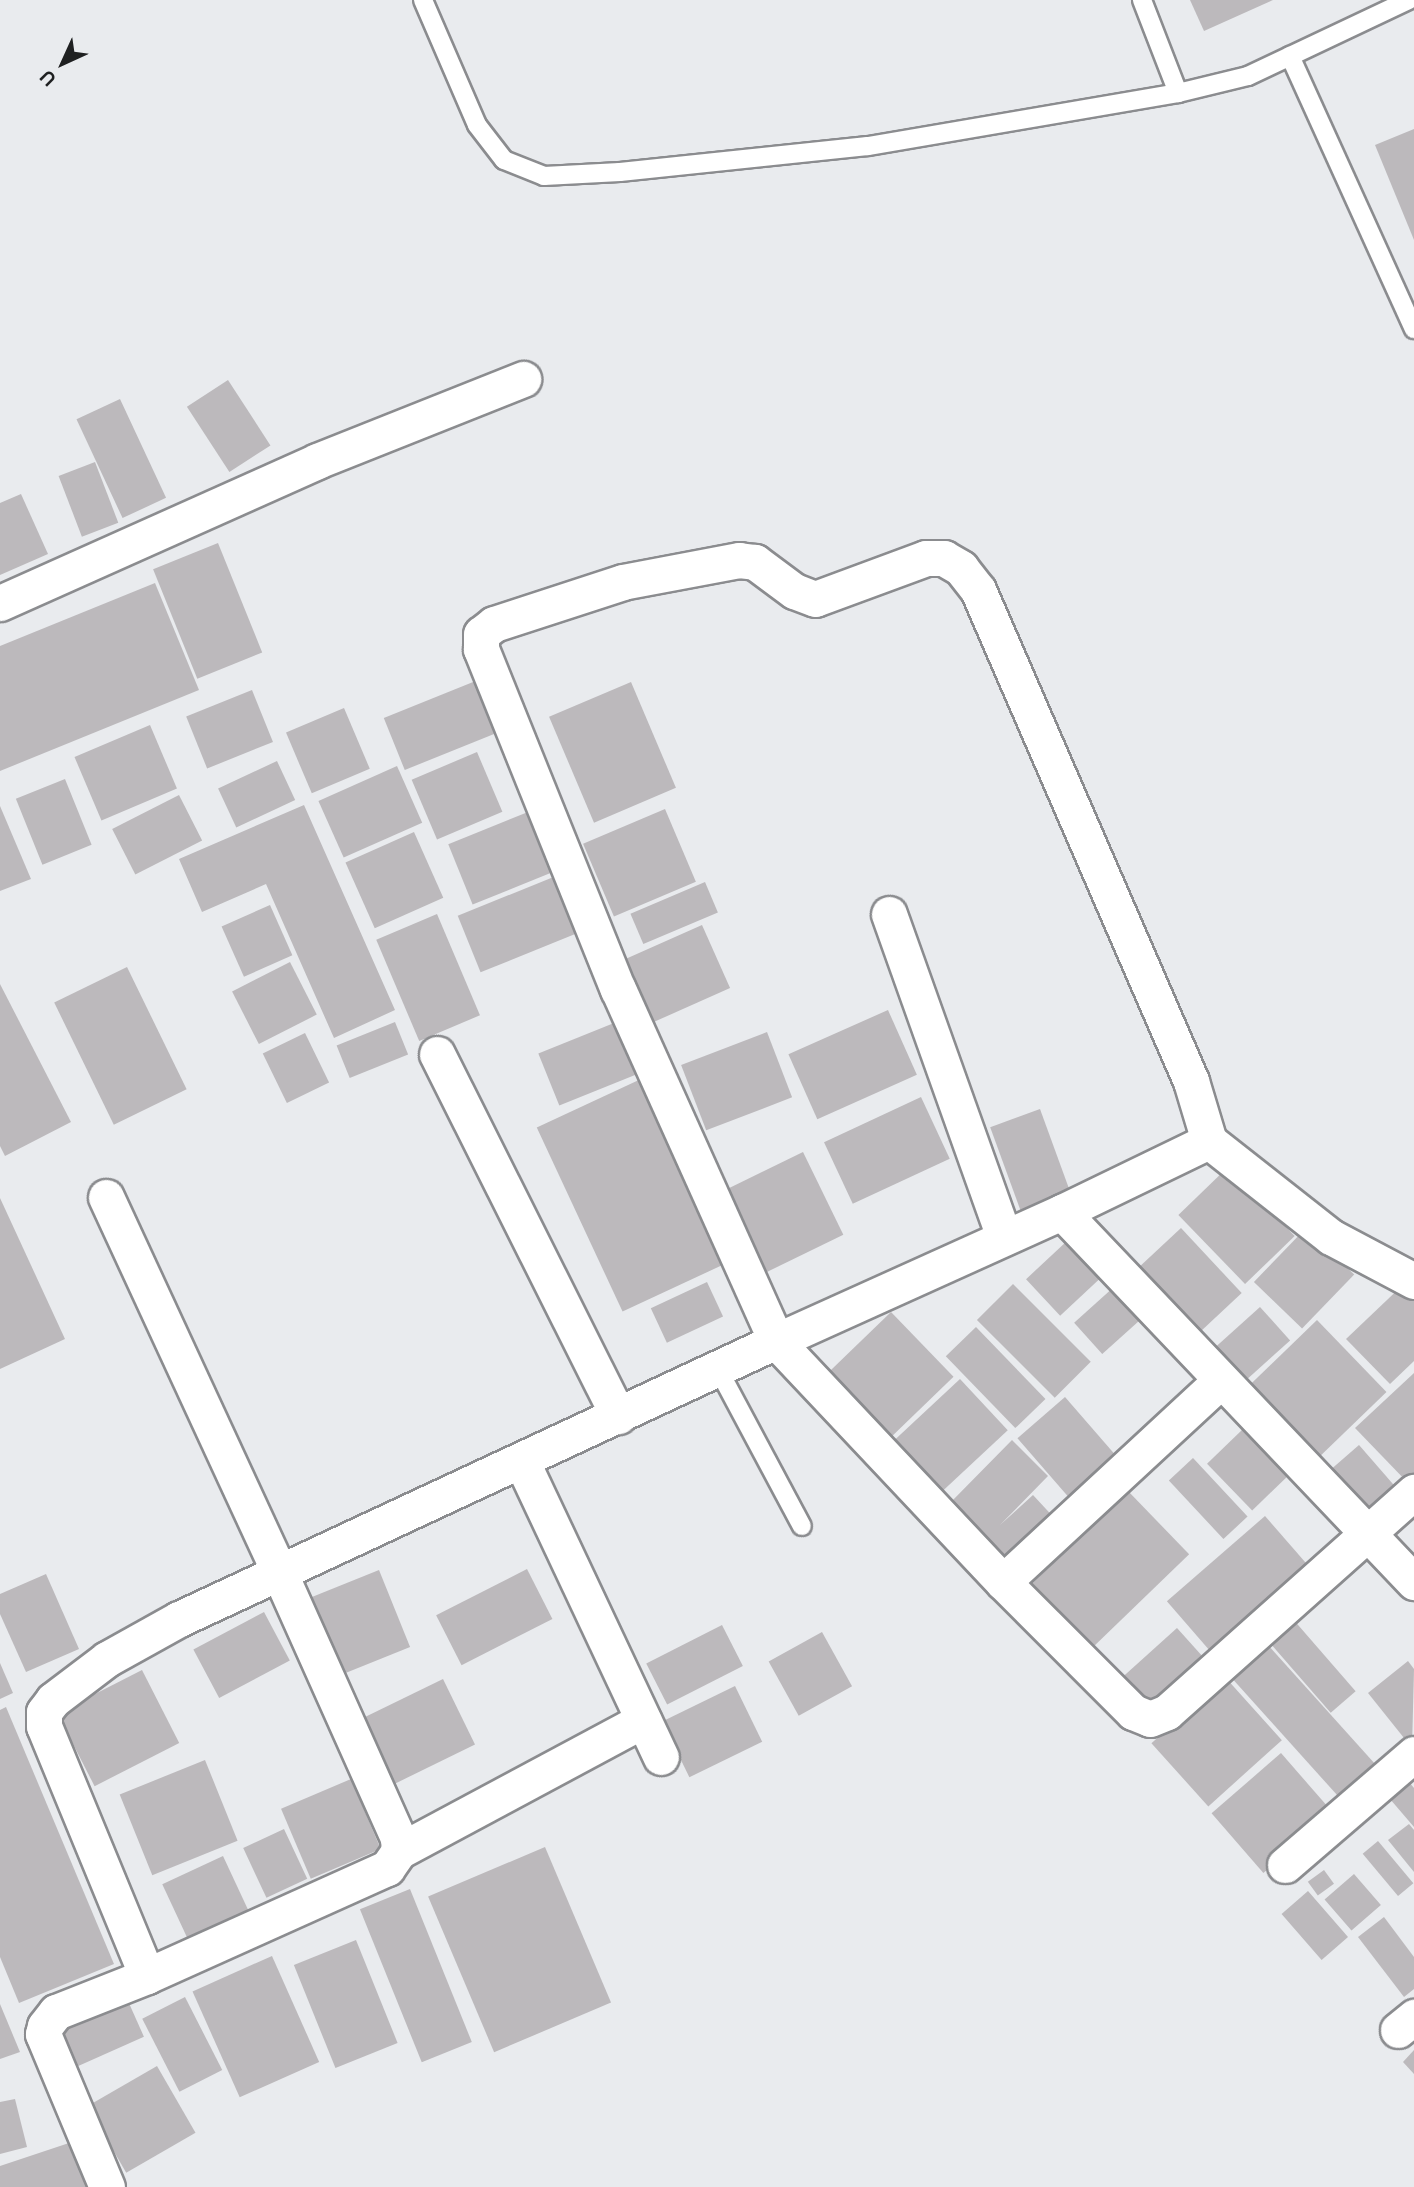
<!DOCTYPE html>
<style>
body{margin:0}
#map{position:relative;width:1414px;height:2187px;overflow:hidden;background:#e9ebee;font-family:Figtree,sans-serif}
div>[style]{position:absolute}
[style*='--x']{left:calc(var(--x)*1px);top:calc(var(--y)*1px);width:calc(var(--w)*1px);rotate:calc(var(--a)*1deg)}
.building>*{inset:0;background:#bcb9bc;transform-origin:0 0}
.roads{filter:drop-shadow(2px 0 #8b8c8f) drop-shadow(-2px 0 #8b8c8f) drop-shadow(0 2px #8b8c8f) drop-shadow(0 -2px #8b8c8f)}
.lane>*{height:18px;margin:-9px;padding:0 9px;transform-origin:9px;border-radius:9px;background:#fff}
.street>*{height:35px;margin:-17.5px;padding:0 17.5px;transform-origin:17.5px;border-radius:17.5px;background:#fff}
span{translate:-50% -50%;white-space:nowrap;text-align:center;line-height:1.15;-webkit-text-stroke:5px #e9ebee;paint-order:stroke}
.north{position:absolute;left:28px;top:28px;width:70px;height:70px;-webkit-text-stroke:5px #e9ebee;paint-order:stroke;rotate:225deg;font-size:19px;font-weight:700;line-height:28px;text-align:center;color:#1f2021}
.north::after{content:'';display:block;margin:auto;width:24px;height:32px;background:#1f2021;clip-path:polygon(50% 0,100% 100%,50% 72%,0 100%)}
</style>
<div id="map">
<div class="building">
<div style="clip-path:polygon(1190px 0,1273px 0,1204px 31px)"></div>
<div style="clip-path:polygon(1414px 129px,1414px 240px,1375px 145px)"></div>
<div style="left:228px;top:380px;width:78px;height:49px;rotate:57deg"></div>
<div style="left:120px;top:399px;width:109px;height:48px;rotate:65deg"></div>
<div style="left:95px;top:462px;width:65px;height:39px;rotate:69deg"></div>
<div style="clip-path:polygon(21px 494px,48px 554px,0 575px,0 503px)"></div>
<div style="left:218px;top:543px;width:118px;height:70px;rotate:68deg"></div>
<div style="clip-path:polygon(155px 583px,199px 690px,0 771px,0 646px)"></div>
<div style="left:483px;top:678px;width:56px;height:107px;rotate:68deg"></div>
<div style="left:631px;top:682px;width:115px;height:89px;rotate:67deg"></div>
<div style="left:252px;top:690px;width:56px;height:71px;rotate:68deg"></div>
<div style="left:344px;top:708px;width:66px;height:63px;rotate:67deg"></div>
<div style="left:150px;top:725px;width:69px;height:82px;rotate:67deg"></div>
<div style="left:477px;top:752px;width:65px;height:71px;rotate:67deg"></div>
<div style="left:277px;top:761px;width:43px;height:65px;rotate:65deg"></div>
<div style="left:397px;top:766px;width:62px;height:86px;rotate:66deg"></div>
<div style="left:65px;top:779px;width:71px;height:53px;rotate:68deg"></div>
<div style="left:179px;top:795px;width:51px;height:75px;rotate:63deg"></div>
<div style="clip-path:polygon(304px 805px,395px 1010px,334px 1038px,266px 884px,202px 912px,179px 859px)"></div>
<div style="clip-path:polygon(0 806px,31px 879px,0 891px)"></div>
<div style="left:665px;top:809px;width:79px;height:89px;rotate:67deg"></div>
<div style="left:528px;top:812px;width:65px;height:86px;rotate:68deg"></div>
<div style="left:414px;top:832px;width:72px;height:75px;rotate:66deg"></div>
<div style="left:556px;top:876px;width:61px;height:106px;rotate:68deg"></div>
<div style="left:705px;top:882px;width:33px;height:81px;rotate:67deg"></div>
<div style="left:270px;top:905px;width:55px;height:53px;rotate:66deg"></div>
<div style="left:437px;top:914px;width:110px;height:66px;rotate:67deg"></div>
<div style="left:702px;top:925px;width:69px;height:88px;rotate:66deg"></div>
<div style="left:290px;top:962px;width:59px;height:65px;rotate:63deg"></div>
<div style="left:127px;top:967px;width:136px;height:81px;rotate:64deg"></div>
<div style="clip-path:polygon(0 984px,71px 1122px,5px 1156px,0 1146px)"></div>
<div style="left:888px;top:1010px;width:71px;height:109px;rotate:66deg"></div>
<div style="left:619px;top:1021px;width:56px;height:87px;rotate:68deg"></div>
<div style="left:395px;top:1022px;width:35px;height:63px;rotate:68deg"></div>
<div style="left:767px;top:1032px;width:70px;height:92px;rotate:69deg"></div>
<div style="left:305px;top:1033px;width:55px;height:47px;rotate:64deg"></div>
<div style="left:641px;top:1079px;width:203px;height:115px;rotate:65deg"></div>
<div style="left:921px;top:1097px;width:68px;height:107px;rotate:65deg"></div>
<div style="left:1040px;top:1109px;width:90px;height:53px;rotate:70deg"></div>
<div style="left:803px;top:1152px;width:92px;height:86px;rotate:64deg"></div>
<div style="left:1228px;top:1167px;width:96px;height:69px;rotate:46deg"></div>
<div style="clip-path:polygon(0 1198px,65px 1339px,0 1369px)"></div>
<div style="left:1181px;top:1228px;width:89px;height:72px;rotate:47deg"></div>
<div style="left:1306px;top:1228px;width:67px;height:75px;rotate:44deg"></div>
<div style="left:1067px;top:1241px;width:50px;height:56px;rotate:47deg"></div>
<div style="clip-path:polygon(1408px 1280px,1414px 1285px,1414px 1361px,1390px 1384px,1346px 1339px)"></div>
<div style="left:707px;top:1282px;width:38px;height:62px;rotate:65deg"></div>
<div style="left:1013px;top:1284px;width:110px;height:51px;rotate:45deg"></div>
<div style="left:1115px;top:1286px;width:42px;height:55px;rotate:48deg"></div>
<div style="left:1260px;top:1307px;width:45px;height:68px;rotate:48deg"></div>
<div style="left:891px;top:1312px;width:90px;height:91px;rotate:46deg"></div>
<div style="left:1317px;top:1320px;width:100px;height:100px;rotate:46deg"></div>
<div style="left:976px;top:1327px;width:100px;height:42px;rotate:46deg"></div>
<div style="clip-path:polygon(1414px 1373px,1414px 1479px,1409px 1484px,1355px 1428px)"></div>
<div style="left:960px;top:1379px;width:70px;height:92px;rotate:47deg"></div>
<div style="left:1065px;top:1397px;width:91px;height:63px;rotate:49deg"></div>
<div style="left:1243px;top:1429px;width:65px;height:50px;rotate:46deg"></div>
<div style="clip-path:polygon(1012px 1440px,1048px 1476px,1000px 1525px,1033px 1495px,1059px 1523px,1013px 1566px,951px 1502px)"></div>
<div style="left:1359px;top:1445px;width:64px;height:43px;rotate:49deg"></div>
<div style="left:1193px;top:1458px;width:80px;height:33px;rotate:47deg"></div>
<div style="left:1128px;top:1491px;width:88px;height:136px;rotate:46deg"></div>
<div style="left:1265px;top:1516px;width:77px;height:130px;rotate:49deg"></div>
<div style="left:527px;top:1569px;width:56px;height:102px;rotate:63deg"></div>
<div style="left:379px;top:1570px;width:83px;height:79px;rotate:68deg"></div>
<div style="clip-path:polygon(46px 1574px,79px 1649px,26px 1672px,0 1614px,0 1594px)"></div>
<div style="left:264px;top:1612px;width:55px;height:80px;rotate:62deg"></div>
<div style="left:1292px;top:1618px;width:97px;height:33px;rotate:49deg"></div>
<div style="left:722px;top:1625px;width:46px;height:85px;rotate:63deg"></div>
<div style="left:1177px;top:1628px;width:47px;height:81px;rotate:48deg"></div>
<div style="left:822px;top:1632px;width:62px;height:61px;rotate:61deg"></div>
<div style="left:1267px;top:1644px;width:177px;height:49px;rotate:48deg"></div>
<div style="clip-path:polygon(1408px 1661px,1414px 1669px,1412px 1748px,1368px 1693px)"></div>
<div style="clip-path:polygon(0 1663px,13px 1693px,0 1699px)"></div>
<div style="left:142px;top:1670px;width:82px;height:95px;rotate:63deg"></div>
<div style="left:1225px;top:1677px;width:85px;height:99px;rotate:48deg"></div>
<div style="left:443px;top:1679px;width:73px;height:101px;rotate:64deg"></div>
<div style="left:735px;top:1686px;width:62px;height:81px;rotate:64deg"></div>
<div style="clip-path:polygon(6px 1707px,114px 1964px,19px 2003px,0 1957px,0 1710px)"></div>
<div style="left:1281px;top:1753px;width:79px;height:92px;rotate:49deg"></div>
<div style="left:205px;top:1760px;width:87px;height:92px;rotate:68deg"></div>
<div style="left:351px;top:1779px;width:76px;height:76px;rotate:67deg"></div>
<div style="clip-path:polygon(1409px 1782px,1414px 1788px,1414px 1827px,1390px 1799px)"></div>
<div style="clip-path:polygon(1409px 1824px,1414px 1830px,1414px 1872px,1388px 1840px)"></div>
<div style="left:284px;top:1829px;width:55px;height:45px;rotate:65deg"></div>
<div style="left:1378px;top:1841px;width:55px;height:20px;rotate:50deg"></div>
<div style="left:545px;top:1847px;width:169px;height:127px;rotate:67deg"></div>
<div style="left:223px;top:1856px;width:75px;height:67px;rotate:65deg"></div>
<div style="left:1324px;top:1870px;width:17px;height:20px;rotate:54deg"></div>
<div style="left:1354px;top:1874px;width:41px;height:39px;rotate:49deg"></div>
<div style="left:410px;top:1889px;width:165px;height:54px;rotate:68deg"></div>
<div style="left:1308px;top:1891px;width:61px;height:35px;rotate:49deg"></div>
<div style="clip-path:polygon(1384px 1917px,1414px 1957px,1414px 1989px,1404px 1997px,1358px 1937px)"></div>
<div style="left:356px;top:1940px;width:111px;height:67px;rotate:68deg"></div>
<div style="left:272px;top:1956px;width:116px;height:87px;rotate:66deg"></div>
<div style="left:124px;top:1992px;width:49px;height:78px;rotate:66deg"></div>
<div style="left:185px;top:1997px;width:82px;height:48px;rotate:63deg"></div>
<div style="clip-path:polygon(0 2004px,20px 2052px,0 2059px)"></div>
<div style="clip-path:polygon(1414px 2050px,1414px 2074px,1403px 2062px)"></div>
<div style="left:157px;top:2066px;width:77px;height:80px;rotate:60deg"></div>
<div style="clip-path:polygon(15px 2099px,27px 2147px,0 2154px,0 2102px)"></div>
<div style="clip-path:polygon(75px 2141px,91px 2187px,0 2187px,0 2166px)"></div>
</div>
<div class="roads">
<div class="lane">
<div style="--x:423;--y:0;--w:136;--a:66.6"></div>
<div style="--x:477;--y:125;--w:44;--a:52.4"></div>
<div style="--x:504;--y:160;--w:43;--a:21.8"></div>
<div style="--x:544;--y:176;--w:76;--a:-3"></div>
<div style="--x:620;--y:172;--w:249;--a:-6"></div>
<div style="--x:868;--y:146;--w:314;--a:-9.7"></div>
<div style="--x:1142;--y:0;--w:100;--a:68.8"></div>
<div style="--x:1178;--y:93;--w:72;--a:-13.7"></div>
<div style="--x:1248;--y:76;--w:178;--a:-25.3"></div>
<div style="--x:1290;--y:56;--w:300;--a:65.6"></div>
<div style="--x:718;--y:1369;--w:178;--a:61.9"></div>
</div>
<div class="street">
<div style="--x:0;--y:603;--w:347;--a:-24.1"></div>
<div style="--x:317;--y:461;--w:222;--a:-21.7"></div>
<div style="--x:889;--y:914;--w:343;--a:70.4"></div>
<div style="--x:437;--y:1054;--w:405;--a:63.4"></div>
<div style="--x:1209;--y:1141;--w:155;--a:38.2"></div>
<div style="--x:1331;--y:1237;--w:94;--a:27.9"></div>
<div style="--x:106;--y:1197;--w:415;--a:65.2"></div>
<div style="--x:280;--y:1574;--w:289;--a:65.9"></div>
<div style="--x:398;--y:1838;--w:13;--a:86"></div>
<div style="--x:399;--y:1851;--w:21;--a:125"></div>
<div style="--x:387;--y:1868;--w:263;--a:155.8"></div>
<div style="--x:1062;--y:1212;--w:511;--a:46.43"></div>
<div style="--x:522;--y:1462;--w:326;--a:64.8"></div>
<div style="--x:1003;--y:1582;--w:184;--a:45"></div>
<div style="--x:1133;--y:1712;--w:18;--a:22"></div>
<div style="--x:1150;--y:1719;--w:18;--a:-22"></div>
<div style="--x:1167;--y:1712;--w:331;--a:-41.7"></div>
<div style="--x:399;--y:1851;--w:277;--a:-28.2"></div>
<div style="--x:1285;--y:1865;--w:170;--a:-40.7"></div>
<div style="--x:1398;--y:2030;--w:21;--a:-39"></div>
<div style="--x:107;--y:2187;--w:166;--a:-112.7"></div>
<div style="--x:43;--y:2034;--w:8;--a:-76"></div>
<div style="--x:45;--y:2026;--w:18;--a:-52"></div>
<div style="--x:56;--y:2012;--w:98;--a:-21.6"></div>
<div style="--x:147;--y:1976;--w:270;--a:-112.4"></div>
<div style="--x:44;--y:1726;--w:14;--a:-90"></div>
<div style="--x:44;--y:1712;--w:15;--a:-53"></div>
<div style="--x:53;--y:1700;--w:68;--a:-37.2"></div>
<div style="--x:107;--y:1659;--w:82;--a:-29.1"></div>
<div style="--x:179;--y:1619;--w:659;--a:-24.97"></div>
<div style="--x:776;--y:1341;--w:314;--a:-24.3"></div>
<div style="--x:1062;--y:1212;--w:163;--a:-25.8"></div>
<div style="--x:1209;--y:1141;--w:63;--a:-106.7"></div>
<div style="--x:1191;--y:1081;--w:535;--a:-113.45"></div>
<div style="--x:978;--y:590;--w:28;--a:-128"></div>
<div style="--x:961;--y:568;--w:20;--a:-150"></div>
<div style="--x:944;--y:558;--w:18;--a:180"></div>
<div style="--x:926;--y:558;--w:118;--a:159.7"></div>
<div style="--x:815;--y:599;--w:22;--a:-159"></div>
<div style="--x:794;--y:591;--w:49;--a:-143.4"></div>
<div style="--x:755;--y:562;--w:16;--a:-173"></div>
<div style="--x:739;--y:560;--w:118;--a:169.3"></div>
<div style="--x:623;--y:582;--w:136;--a:162"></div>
<div style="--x:494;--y:624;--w:16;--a:142"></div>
<div style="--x:481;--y:634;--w:15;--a:90"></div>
<div style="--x:481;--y:649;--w:367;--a:68.1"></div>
<div style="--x:618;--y:989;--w:386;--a:65.8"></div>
<div style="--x:776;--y:1341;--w:331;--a:46.7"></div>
<div style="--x:1003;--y:1582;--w:296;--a:-42.8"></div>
</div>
</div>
<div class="north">U</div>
</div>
